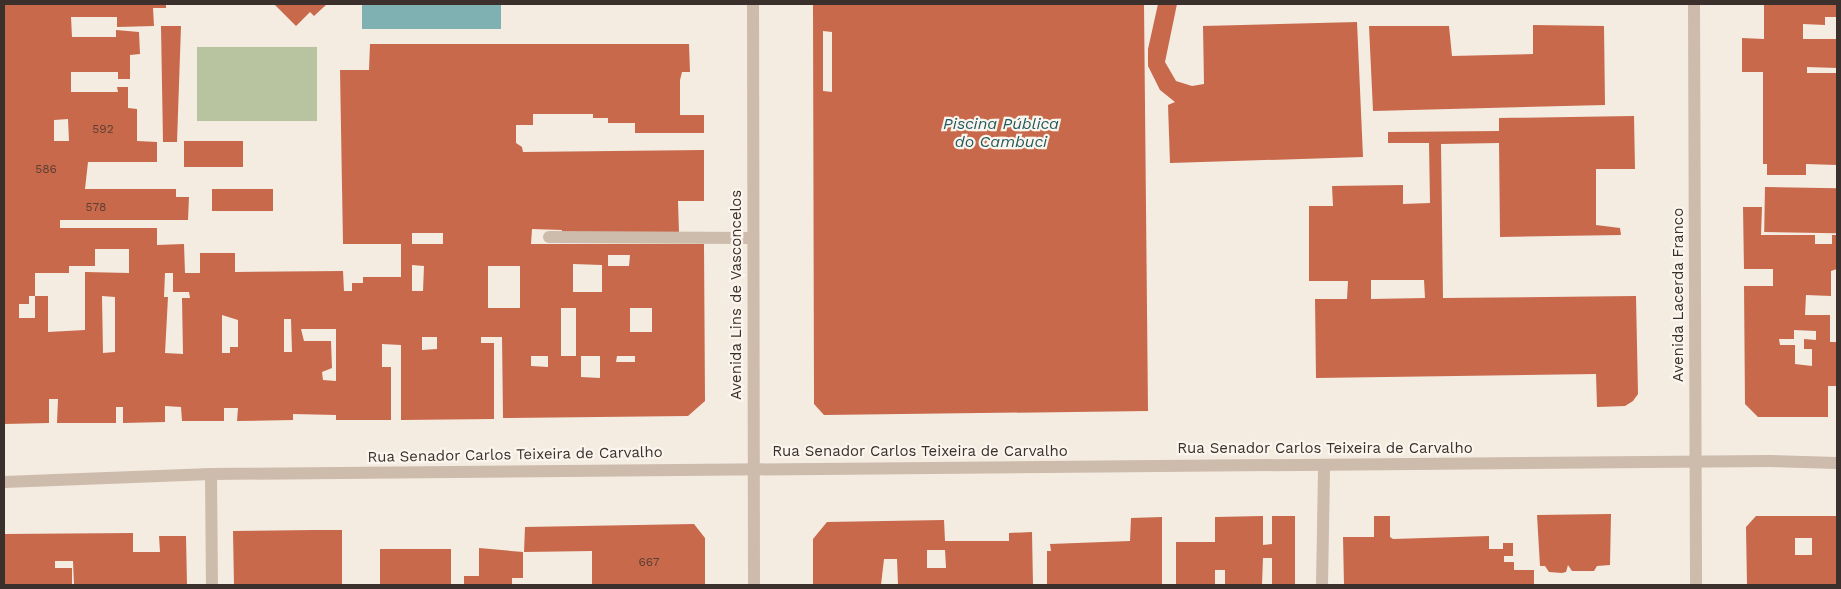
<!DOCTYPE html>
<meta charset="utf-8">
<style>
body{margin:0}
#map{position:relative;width:1841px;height:589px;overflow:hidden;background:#f4ebe1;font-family:"Work Sans",sans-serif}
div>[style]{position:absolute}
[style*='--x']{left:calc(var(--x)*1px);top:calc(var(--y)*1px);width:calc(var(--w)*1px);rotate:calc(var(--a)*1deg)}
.green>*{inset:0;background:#b8c4a0;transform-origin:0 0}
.water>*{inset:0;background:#7fb0b2;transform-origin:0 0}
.building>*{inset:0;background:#c8694b;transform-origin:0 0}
.service>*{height:12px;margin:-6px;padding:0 6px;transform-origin:6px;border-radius:6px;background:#cdbbac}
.minor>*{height:12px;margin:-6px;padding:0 6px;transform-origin:6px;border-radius:6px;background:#cdbbac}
.tertiary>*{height:12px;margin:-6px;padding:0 6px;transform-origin:6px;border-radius:6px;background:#cdbbac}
span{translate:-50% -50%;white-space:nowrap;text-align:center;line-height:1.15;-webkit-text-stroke:4.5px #fbf5ee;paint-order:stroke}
.number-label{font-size:12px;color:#5e3e33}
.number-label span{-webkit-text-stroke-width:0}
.street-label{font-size:15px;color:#3b302b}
.water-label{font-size:16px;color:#1f5a5e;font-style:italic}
.frame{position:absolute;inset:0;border:5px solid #3b302b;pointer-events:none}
</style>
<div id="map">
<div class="green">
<div style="left:197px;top:47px;width:120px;height:74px"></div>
</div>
<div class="water">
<div style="left:362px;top:4px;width:139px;height:25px"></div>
</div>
<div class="building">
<div style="clip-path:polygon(evenodd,4px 4px,166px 4px,166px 8px,153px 8px,154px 26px,117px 27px,117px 17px,71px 17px,72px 37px,116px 37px,116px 30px,139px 32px,140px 54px,130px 55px,130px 79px,118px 79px,118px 72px,71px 72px,71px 92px,118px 92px,117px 87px,128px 87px,128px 108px,137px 109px,137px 141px,157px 142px,157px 162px,88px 162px,85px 189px,176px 189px,176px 197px,189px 197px,188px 220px,60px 220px,60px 228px,157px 228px,157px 245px,184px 244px,185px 273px,200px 273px,200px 253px,235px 253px,235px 272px,343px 271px,344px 291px,352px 291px,352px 283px,363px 283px,363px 277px,401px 277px,401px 244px,343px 244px,340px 70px,369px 70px,370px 44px,689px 44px,690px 72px,682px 72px,680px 80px,680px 115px,704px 115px,704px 133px,635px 133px,635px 123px,608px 123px,608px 118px,593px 118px,593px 114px,533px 114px,533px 125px,516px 125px,516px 143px,522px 147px,523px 152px,704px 150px,704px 201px,678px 201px,679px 233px,562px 233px,562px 230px,532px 229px,531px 244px,704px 244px,705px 401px,688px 416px,503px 418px,502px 337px,481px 337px,481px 343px,494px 343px,494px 419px,401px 420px,401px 345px,382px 344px,382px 367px,391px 367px,391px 420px,336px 420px,336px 415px,293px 414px,293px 420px,237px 421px,238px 408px,224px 408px,224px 421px,182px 421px,181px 407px,165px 406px,165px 422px,123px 423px,123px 407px,116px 407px,116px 423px,57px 423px,58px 399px,49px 399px,49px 423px,4px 424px,4px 4px,68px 119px,69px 141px,54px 141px,54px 120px,68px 119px,4px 4px,412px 233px,443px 233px,443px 244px,412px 244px,412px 233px,4px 4px,95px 249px,129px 249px,129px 273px,85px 272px,85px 330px,48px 332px,48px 296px,35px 296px,35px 318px,19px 318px,19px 304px,29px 304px,29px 296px,35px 296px,35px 273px,69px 273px,69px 266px,95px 266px,95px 249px,4px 4px,608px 255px,630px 255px,629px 266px,608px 266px,608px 255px,4px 4px,573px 264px,602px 265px,602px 292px,573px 292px,573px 264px,4px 4px,412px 265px,424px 266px,423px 291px,412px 291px,412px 265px,4px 4px,488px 266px,520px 266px,520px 308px,488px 308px,488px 266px,4px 4px,165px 273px,173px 273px,173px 292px,189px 292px,190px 298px,182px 298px,183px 354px,165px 353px,168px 297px,164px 297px,165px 273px,4px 4px,102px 296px,115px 297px,115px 352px,103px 353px,102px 296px,4px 4px,561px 308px,576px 308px,576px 356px,561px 356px,561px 308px,4px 4px,630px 308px,652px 308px,652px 332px,630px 332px,630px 308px,4px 4px,222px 315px,238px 320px,238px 347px,230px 347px,230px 353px,222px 353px,222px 315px,4px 4px,284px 319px,291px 319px,292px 352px,284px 352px,284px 319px,4px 4px,301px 329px,336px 329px,336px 381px,323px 380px,322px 372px,332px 368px,331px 341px,304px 341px,301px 329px,4px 4px,422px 337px,437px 337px,437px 349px,422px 350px,422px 337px,4px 4px,531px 356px,548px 356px,548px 367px,531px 366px,531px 356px,4px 4px,581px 356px,600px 356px,600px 378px,581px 377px,581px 356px,4px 4px,617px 356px,635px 356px,635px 362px,616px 362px,617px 356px)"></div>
<div style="clip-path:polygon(274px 4px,327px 4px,314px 16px,310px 12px,296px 26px)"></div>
<div style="clip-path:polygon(evenodd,813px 4px,1144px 4px,1148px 411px,824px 415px,814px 404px,813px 4px,823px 31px,832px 32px,832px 92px,823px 91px,823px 31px)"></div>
<div style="clip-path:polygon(1158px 4px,1177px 4px,1165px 62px,1176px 81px,1192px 86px,1204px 84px,1203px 26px,1357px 22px,1363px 157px,1170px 163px,1168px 105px,1175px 102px,1160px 90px,1148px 66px,1148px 49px)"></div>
<div style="clip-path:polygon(1764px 4px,1837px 4px,1837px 17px,1825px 17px,1825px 25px,1803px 24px,1803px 39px,1837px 39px,1837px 68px,1807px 67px,1807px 73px,1837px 73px,1837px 165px,1806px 164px,1806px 175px,1767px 175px,1767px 164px,1763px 164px,1763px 72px,1742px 72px,1742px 38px,1764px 39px)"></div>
<div style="clip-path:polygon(1533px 25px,1604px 26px,1605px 105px,1373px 111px,1369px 26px,1449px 26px,1452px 56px,1533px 54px)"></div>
<div style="clip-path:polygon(161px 26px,181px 26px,177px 142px,163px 142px)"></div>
<div style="clip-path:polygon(evenodd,1634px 116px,1635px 169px,1596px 169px,1596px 225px,1620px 228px,1621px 235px,1500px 237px,1499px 143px,1441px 144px,1443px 298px,1636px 296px,1638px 394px,1633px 401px,1625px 406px,1597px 407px,1596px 374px,1316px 378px,1315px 299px,1347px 299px,1348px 281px,1309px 281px,1309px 206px,1333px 206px,1332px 186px,1403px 185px,1403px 204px,1430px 203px,1429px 143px,1388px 143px,1388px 132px,1499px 131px,1499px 118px,1634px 116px,1371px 280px,1424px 280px,1425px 298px,1371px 299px,1371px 280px)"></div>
<div style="left:243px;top:141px;width:26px;height:59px;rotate:90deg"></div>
<div style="left:1765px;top:187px;width:72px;height:45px;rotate:1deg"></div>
<div style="left:273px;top:189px;width:22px;height:61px;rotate:90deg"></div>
<div style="clip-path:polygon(evenodd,1743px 207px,1762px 207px,1761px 235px,1815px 235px,1815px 244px,1832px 244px,1832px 235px,1837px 235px,1837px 269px,1831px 271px,1831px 296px,1806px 295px,1805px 315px,1830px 315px,1830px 342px,1837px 342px,1837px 386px,1828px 386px,1828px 417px,1758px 417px,1745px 404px,1744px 286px,1773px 286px,1773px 269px,1744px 269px,1743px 207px,1794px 330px,1816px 331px,1816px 340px,1804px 339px,1804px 349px,1812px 349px,1812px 366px,1795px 364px,1795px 345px,1780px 345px,1779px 339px,1794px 339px,1794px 330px)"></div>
<div style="clip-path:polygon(1611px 514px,1610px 565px,1597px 566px,1594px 571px,1572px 571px,1568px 565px,1566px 572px,1562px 573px,1549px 572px,1545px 566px,1540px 566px,1537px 515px)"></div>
<div style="clip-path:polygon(1263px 516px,1263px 545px,1272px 544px,1272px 516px,1295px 516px,1295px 585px,1272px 585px,1272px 558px,1263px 558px,1262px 585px,1225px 585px,1225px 570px,1215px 570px,1215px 585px,1176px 585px,1176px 542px,1215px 542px,1215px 517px)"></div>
<div style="clip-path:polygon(1374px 516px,1390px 516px,1390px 537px,1393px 539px,1489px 536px,1489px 549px,1503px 549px,1503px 543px,1513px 543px,1513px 556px,1504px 556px,1504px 562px,1514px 562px,1514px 570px,1534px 570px,1534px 585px,1344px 585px,1343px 537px,1374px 537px)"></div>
<div style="clip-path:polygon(evenodd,1756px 516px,1837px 516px,1837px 585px,1747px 585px,1746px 527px,1756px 516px,1795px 538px,1812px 538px,1812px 555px,1795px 555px,1795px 538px)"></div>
<div style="clip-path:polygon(1162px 517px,1162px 585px,1047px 585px,1047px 551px,1051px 551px,1050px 544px,1130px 541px,1131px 518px)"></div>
<div style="clip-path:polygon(evenodd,944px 520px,945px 541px,1009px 541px,1009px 533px,1032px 532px,1033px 585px,898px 585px,897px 559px,884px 559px,881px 585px,813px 585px,813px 539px,827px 522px,944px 520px,927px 550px,945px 550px,946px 568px,927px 568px,927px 550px)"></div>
<div style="clip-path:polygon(694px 524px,705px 538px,705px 585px,592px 585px,592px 551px,524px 552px,525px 527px)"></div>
<div style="clip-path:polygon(314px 530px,342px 530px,342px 585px,234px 585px,233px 531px)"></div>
<div style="clip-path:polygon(133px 533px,133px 552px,160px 552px,159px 536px,186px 536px,187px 585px,74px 585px,73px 561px,55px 561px,55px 568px,72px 568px,72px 585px,4px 585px,4px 534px)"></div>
<div style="clip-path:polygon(479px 548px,523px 552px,523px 578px,512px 578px,512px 585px,464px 585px,464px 576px,479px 576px)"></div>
<div style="left:451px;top:549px;width:36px;height:71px;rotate:90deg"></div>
</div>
<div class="service">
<div style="--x:549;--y:237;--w:204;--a:0.3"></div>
</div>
<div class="minor">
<div style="--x:211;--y:474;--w:111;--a:89.5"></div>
<div style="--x:4;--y:482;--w:207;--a:-2.2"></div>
<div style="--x:211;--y:474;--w:1559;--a:-0.48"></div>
<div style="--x:1770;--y:461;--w:67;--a:1.7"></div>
<div style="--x:1322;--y:585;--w:120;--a:-89"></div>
</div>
<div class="tertiary">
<div style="--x:753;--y:4;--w:581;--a:89.9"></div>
<div style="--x:1694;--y:4;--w:581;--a:89.8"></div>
</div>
<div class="number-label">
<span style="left:103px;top:130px">592</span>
<span style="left:46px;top:170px">586</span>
<span style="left:96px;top:208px">578</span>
<span style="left:649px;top:563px">667</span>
</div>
<div class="street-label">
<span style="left:737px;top:295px;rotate:-90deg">Avenida Lins de Vasconcelos</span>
<span style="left:1679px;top:295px;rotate:-90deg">Avenida Lacerda Franco</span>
<span style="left:1325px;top:449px">Rua Senador Carlos Teixeira de Carvalho</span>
<span style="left:920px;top:452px">Rua Senador Carlos Teixeira de Carvalho</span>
<span style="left:515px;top:455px;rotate:-1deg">Rua Senador Carlos Teixeira de Carvalho</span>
</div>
<div class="water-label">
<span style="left:1001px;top:133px">Piscina Pública<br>do Cambuci</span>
</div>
<div class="frame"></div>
</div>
